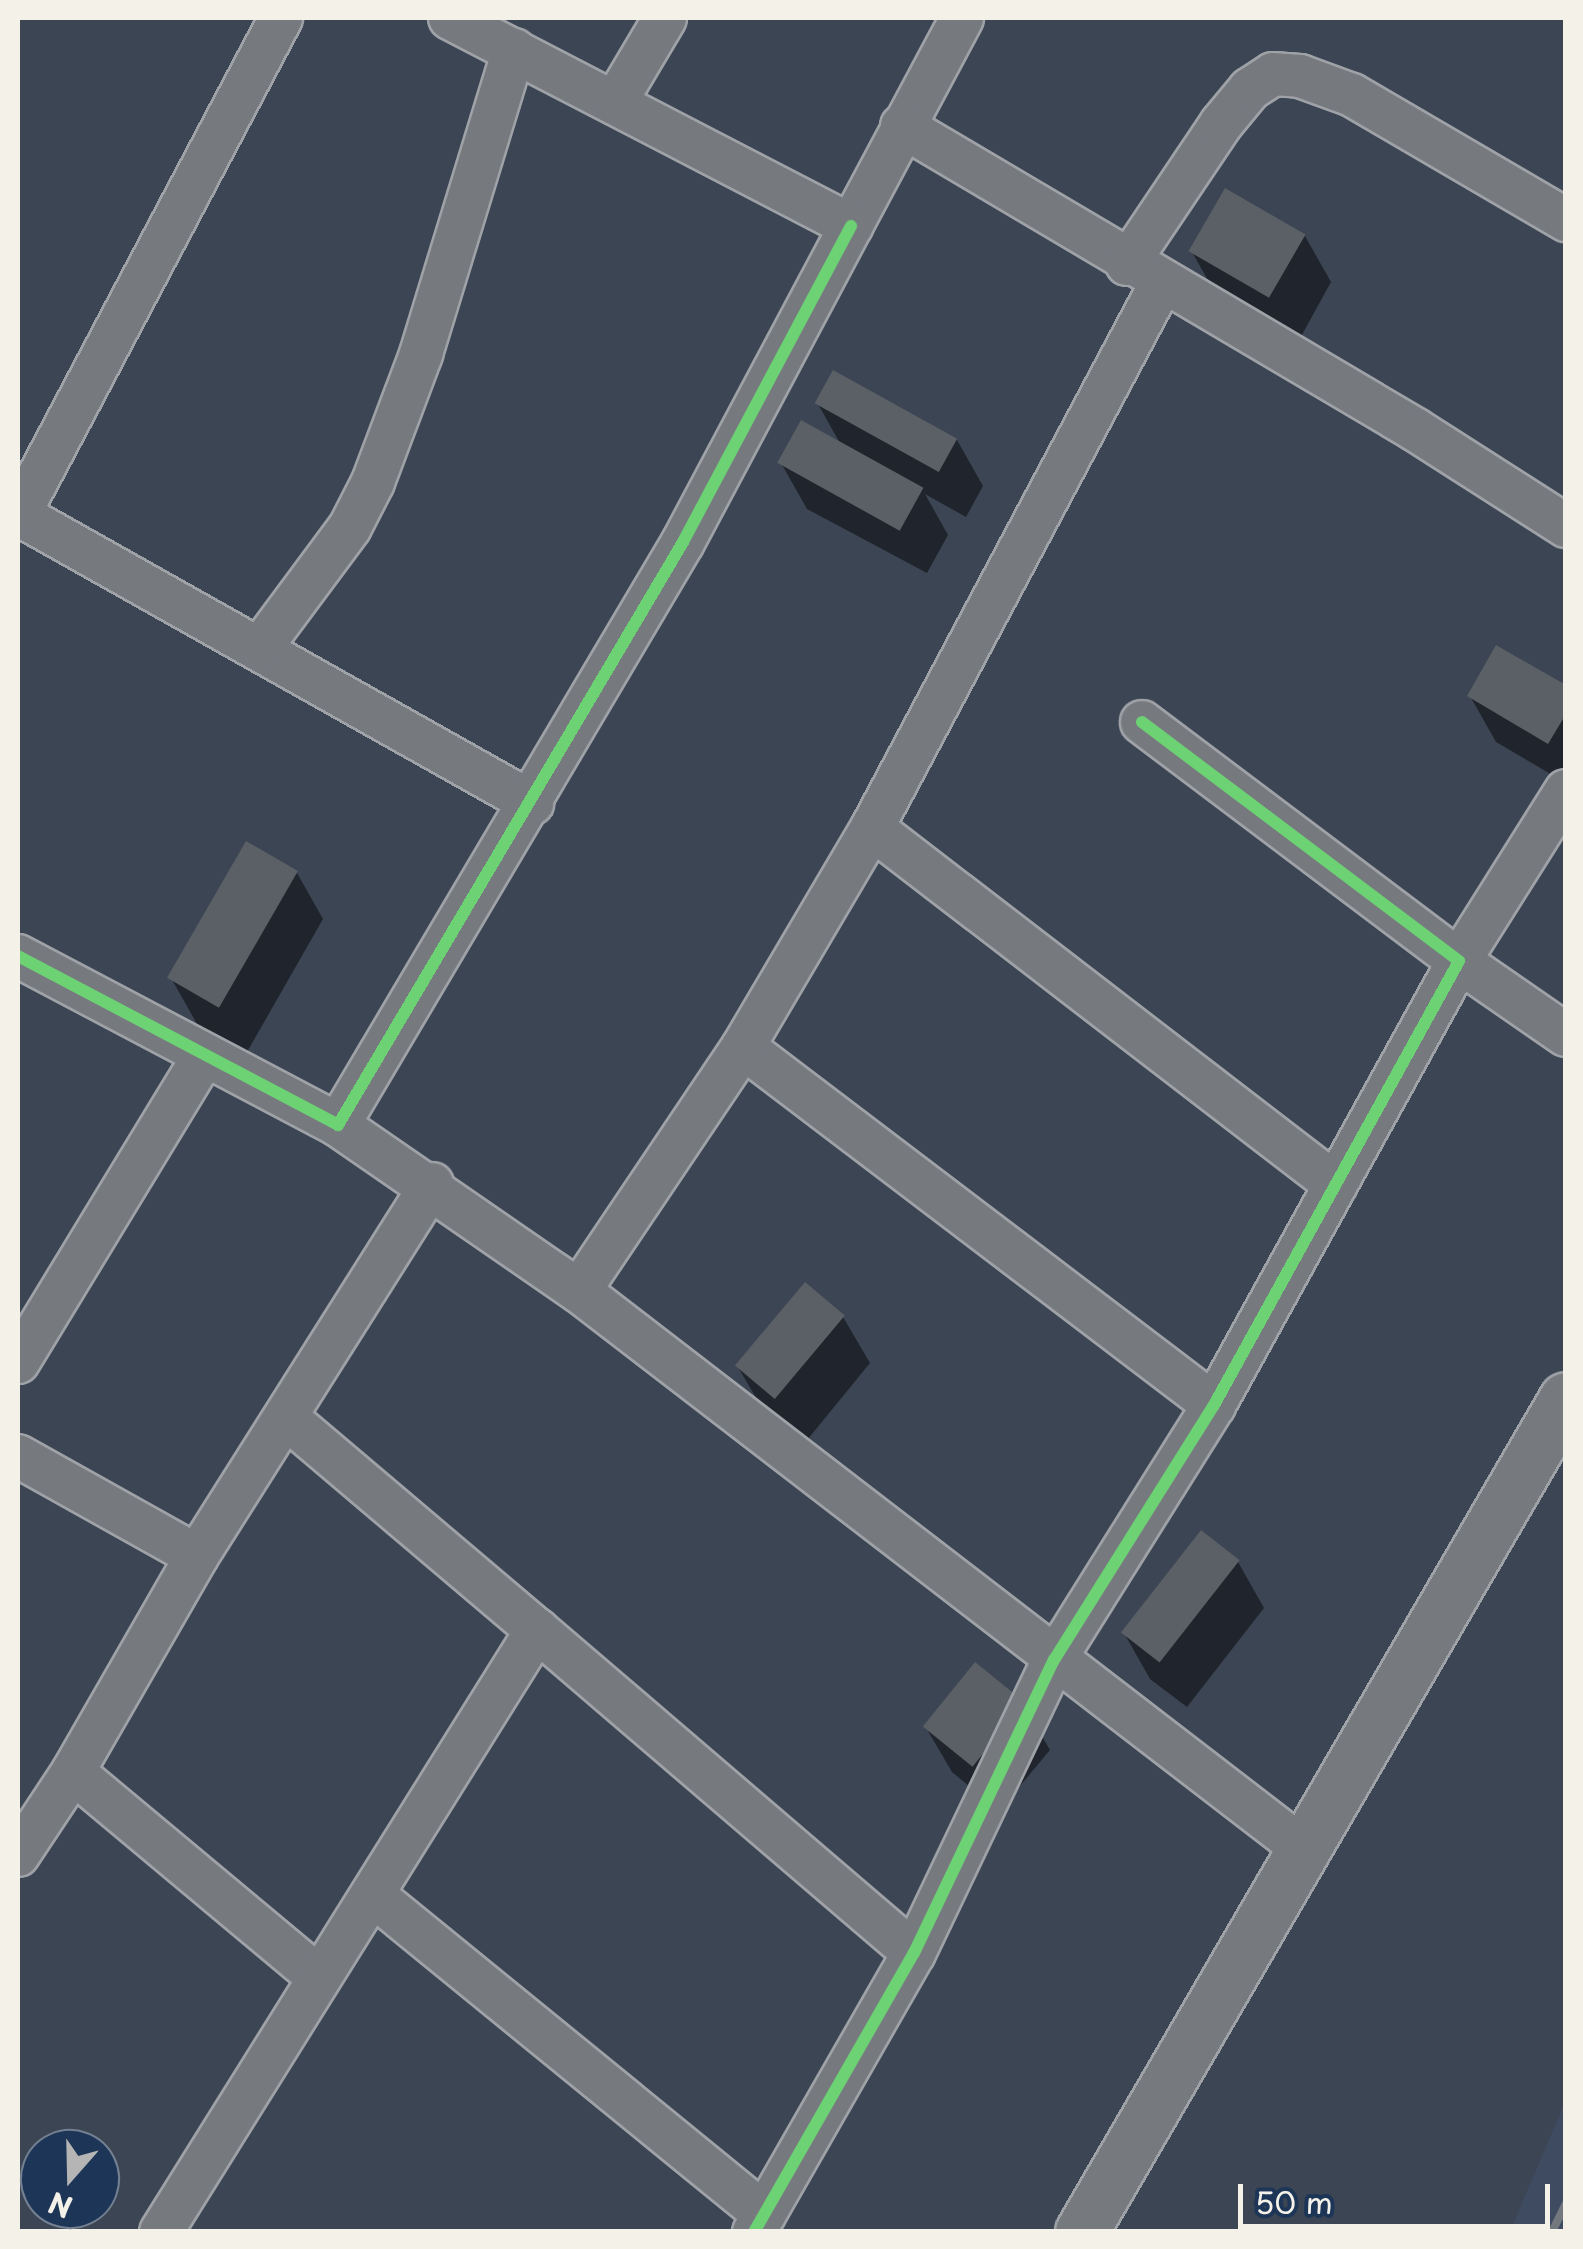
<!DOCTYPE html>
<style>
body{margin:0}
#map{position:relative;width:1583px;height:2249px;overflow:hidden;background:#3c4553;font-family:"Playpen Sans",sans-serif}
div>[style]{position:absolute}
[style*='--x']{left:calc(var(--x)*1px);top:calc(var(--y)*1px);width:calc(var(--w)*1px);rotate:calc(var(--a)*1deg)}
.built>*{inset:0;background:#3f4b60}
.shadow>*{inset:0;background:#0007}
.building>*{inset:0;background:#5b5f66;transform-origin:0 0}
.roads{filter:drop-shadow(2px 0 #9fa2a7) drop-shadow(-2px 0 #9fa2a7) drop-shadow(0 2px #9fa2a7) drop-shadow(0 -2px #9fa2a7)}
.minor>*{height:42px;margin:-21px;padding:0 21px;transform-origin:21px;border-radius:21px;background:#767a7f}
.tertiary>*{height:52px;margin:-26px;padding:0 26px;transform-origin:26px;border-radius:26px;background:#767a7f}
.rail>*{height:8px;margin:-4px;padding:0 4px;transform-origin:4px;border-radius:4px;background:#73787f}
.cycleway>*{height:12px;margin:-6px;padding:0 6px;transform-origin:6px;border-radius:6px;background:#6cd273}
span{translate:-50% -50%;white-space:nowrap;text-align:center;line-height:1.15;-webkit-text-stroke:10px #1d3557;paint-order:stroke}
.frame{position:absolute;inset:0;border:20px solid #f4f1e8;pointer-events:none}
.north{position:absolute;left:20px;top:2129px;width:100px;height:100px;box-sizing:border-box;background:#1d3557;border:2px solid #738091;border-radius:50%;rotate:200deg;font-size:28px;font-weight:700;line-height:40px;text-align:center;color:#f4f1e8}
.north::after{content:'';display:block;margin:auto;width:35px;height:45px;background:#b4b5b4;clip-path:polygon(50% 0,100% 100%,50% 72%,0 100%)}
.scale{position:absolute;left:1238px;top:2184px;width:312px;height:45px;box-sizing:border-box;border:5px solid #f4f1e8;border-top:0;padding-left:12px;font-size:30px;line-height:35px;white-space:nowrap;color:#f4f1e8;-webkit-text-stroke:8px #1d3557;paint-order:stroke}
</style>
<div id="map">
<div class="built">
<div style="clip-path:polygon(1565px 2102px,1565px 2231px,1510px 2231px)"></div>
</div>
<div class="shadow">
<div style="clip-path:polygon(1305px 236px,1331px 282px,1298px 342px,1218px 298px,1192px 252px)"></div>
<div style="clip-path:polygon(818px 404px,957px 440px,983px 486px,966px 517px,925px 494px,948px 535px,927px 573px,807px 509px,781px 463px,841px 445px)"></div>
<div style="clip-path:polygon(1566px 688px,1566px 783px,1496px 742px,1470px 696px)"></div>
<div style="clip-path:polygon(297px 873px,323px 919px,247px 1052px,197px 1024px,171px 978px)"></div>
<div style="clip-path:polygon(843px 1317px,870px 1363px,803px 1445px,765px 1413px,738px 1367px)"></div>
<div style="clip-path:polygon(1238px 1562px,1264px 1608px,1187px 1707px,1150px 1679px,1124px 1633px)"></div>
<div style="clip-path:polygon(1023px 1704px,1050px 1750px,999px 1811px,952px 1772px,925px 1726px)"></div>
</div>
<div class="building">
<div style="left:1225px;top:188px;width:93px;height:73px;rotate:30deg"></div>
<div style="left:833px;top:370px;width:142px;height:38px;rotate:29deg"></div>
<div style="left:801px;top:420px;width:140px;height:49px;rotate:29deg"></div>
<div style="clip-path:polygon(1496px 645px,1566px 685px,1566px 714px,1548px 744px,1467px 696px)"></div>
<div style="left:246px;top:841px;width:60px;height:158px;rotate:30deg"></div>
<div style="left:805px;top:1282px;width:52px;height:109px;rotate:40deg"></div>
<div style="left:1201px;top:1530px;width:49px;height:130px;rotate:38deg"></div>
<div style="left:975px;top:1662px;width:64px;height:83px;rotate:39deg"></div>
</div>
<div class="roads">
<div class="minor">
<div style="--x:450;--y:18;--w:452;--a:27.4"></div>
<div style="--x:851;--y:226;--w:236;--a:-61.9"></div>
<div style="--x:617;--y:99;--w:94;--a:-59.3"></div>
<div style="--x:902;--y:126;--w:597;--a:30.6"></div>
<div style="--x:1416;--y:430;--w:178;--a:32.6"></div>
<div style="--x:1127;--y:264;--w:169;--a:-56.1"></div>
<div style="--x:1221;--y:124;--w:45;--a:-50.4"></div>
<div style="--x:1250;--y:89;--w:27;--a:-33"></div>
<div style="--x:1273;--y:74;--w:27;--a:4"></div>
<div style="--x:1300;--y:76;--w:55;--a:20.1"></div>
<div style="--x:1352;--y:95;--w:248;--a:30.3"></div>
<div style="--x:18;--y:514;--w:590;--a:29.35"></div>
<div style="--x:18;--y:516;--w:563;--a:-62.16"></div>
<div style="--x:261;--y:647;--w:149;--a:-53.4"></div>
<div style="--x:350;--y:527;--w:51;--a:-62.9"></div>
<div style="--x:373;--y:482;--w:137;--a:-69.4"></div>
<div style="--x:421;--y:354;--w:318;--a:-73"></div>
<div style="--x:1566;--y:791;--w:201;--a:122.2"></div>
<div style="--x:1459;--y:961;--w:130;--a:34.7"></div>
<div style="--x:872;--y:828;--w:616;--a:-62.02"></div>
<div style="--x:18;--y:956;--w:362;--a:27.8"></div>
<div style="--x:338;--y:1125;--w:677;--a:-59.38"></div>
<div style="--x:683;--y:542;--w:358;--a:-62"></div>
<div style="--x:743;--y:1047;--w:592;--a:37.24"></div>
<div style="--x:338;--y:1125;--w:293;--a:34.6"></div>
<div style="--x:579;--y:1291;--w:910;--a:37.59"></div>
<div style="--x:579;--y:1291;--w:294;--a:-56.1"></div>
<div style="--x:743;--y:1047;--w:254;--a:-59.5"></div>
<div style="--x:872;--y:828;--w:585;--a:37.57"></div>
<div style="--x:18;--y:1362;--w:358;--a:-58.7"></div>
<div style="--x:288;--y:1419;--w:326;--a:40.3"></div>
<div style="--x:18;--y:1456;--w:205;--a:29.2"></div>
<div style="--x:197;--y:1556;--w:249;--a:119.9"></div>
<div style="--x:73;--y:1772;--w:318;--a:39.9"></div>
<div style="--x:197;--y:1556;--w:440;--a:-57.7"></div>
<div style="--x:18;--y:1855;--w:100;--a:-56.5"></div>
<div style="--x:373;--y:1895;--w:505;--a:39.21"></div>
<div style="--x:161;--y:2232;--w:710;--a:-58.01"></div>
<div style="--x:537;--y:1630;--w:496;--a:40.6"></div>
<div style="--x:754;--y:2232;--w:322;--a:-60.2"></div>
<div style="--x:914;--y:1953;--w:325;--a:-64.5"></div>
<div style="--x:1054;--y:1660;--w:301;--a:-57.9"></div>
<div style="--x:1214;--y:1405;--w:507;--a:-61.11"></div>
<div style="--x:1459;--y:961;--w:397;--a:-143"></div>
</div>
<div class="tertiary">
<div style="--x:1082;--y:2232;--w:963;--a:-59.84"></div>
</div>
</div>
<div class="rail">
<div style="--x:1552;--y:2232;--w:32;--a:-64"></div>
</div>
<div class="cycleway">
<div style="--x:18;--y:956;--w:362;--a:27.8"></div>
<div style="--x:338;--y:1125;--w:677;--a:-59.38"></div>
<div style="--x:683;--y:542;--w:358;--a:-62"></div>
<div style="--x:754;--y:2232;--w:322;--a:-60.2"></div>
<div style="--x:914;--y:1953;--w:325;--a:-64.5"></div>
<div style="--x:1054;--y:1660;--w:301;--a:-57.9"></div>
<div style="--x:1214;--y:1405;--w:507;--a:-61.11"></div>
<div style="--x:1459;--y:961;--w:397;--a:-143"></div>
</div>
<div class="frame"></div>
<div class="north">N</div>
<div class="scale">50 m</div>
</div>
